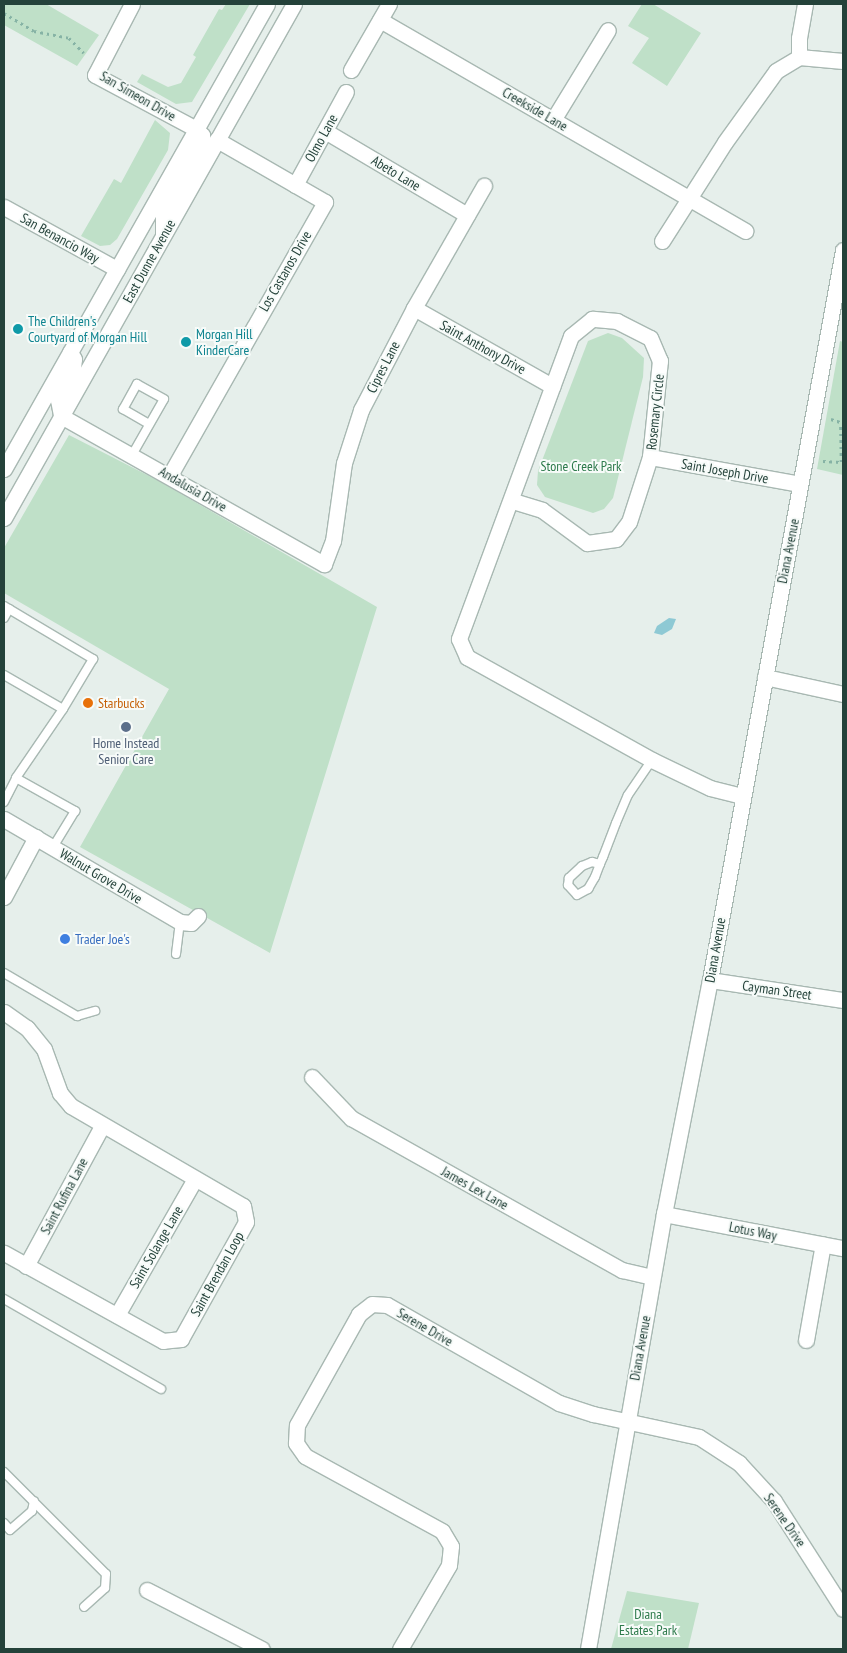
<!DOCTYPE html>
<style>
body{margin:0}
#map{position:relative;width:847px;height:1653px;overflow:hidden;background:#e6efeb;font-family:"PT Sans Narrow",sans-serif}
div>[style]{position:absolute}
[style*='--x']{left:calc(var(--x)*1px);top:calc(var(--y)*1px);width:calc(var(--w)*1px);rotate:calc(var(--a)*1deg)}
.green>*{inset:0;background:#bfe0c8}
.water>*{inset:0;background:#8ec9d4}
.path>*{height:2.5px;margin-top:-1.25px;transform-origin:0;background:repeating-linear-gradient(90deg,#86b3a5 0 2.5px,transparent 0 6.5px)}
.roads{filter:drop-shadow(1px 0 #a8b8b2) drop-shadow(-1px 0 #a8b8b2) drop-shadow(0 1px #a8b8b2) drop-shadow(0 -1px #a8b8b2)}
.lane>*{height:8px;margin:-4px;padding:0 4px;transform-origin:4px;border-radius:4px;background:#fff}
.street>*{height:15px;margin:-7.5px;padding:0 7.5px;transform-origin:7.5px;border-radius:7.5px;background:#fff}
.secondary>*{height:15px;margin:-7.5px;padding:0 7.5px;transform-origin:7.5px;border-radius:7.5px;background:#fff}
.dots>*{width:14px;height:14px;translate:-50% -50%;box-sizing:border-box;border:2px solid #f7fbf9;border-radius:50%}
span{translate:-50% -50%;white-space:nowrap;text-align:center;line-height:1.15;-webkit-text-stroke:4px #f7fbf9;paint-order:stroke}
.street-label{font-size:14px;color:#24423a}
.culture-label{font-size:14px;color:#0d838f}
.left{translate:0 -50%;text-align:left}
.park-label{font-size:14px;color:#2d7a4b}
.food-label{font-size:14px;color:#c56008}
.service-label{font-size:14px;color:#4e5e75}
.shop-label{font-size:14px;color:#366cbe}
.frame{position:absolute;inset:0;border:5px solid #24423a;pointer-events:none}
</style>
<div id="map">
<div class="green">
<div style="clip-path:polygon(4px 4px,46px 4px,99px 35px,77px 66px,4px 25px)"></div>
<div style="clip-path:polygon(226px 4px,250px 4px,192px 102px,176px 104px,137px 82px,142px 74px,168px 87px,181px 83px,196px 57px,193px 55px,219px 9px,222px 10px)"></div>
<div style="clip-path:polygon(642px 4px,653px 4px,701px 33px,667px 86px,632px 63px,649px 38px,628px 26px)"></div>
<div style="clip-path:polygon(155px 120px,170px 133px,168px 150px,117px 239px,110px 245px,100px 246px,81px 236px,114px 179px,121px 183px)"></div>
<div style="clip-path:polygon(608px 333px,622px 338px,644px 358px,643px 377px,613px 498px,604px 509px,593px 513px,545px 497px,537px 485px,538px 471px,588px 341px)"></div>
<div style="clip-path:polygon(840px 341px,843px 342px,843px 475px,817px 469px)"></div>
<div style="clip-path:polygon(69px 435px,157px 480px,377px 607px,270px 953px,80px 847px,169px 689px,4px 593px,4px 548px)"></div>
<div style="clip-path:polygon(627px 1591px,699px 1603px,688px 1649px,611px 1649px)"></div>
</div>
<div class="water">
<div style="clip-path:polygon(669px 618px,676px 619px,672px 629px,662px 635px,654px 633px,657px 626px)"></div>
</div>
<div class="path">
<div style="--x:4;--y:13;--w:35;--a:31"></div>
<div style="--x:34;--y:31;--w:36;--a:11"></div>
<div style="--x:69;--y:38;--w:21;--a:45"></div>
<div style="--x:831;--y:419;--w:13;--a:18"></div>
<div style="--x:823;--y:461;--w:18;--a:3"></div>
<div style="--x:841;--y:462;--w:39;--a:-91"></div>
</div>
<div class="roads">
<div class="lane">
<div style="--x:132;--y:455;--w:64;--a:-60.3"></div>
<div style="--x:164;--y:399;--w:31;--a:-151"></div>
<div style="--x:137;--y:384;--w:29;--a:119"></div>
<div style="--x:123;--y:409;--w:30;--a:30"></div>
<div style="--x:4;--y:606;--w:6;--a:31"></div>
<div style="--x:9;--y:609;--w:10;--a:119"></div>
<div style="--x:9;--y:609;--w:98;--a:30.8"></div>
<div style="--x:93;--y:659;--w:58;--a:121"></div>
<div style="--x:4;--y:675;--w:68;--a:30"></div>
<div style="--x:63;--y:709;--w:83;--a:124.3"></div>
<div style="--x:4;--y:802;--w:27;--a:-63"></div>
<div style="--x:16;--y:778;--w:68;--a:29.2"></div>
<div style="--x:75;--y:811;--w:42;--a:121.4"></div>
<div style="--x:600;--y:864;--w:8;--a:-166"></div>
<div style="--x:592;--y:862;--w:11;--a:158"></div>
<div style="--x:582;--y:866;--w:18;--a:137"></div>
<div style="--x:569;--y:878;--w:7;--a:98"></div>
<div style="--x:568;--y:885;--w:13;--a:48"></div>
<div style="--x:577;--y:895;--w:13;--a:-29"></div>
<div style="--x:588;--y:889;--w:14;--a:-60"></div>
<div style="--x:595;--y:877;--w:14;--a:-69"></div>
<div style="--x:600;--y:864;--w:8;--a:-67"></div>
<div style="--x:603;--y:857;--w:36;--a:-69"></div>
<div style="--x:616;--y:823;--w:30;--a:-67"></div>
<div style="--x:628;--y:795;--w:42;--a:-55.6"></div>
<div style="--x:176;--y:954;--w:32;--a:-83"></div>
<div style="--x:4;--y:973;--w:85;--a:30.5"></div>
<div style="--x:77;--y:1016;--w:19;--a:-16"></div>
<div style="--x:4;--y:1299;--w:181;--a:29.8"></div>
<div style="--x:4;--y:1472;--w:144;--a:45"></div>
<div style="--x:106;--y:1574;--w:14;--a:94"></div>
<div style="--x:105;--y:1588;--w:28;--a:138"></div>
<div style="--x:4;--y:1523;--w:9;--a:49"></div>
<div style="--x:10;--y:1530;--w:29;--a:-41"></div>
<div style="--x:32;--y:1511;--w:10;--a:-79"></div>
</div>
<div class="street">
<div style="--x:132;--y:4;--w:80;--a:117.5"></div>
<div style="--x:95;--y:75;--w:115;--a:28.1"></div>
<div style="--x:380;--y:20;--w:422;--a:30"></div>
<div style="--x:799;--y:57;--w:19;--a:-90"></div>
<div style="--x:799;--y:38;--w:35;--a:-80"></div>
<div style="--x:351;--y:70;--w:76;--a:-60.1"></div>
<div style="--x:553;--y:120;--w:105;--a:-58.6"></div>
<div style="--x:325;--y:131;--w:165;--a:30.6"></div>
<div style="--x:295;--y:185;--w:106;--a:-61.3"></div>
<div style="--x:4;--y:207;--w:129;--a:28.8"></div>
<div style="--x:662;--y:241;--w:117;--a:-57.5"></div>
<div style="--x:725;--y:142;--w:87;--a:-54.3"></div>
<div style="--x:776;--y:71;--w:27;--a:-31"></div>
<div style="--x:799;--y:57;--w:44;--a:5.2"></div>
<div style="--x:414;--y:308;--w:159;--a:29.5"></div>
<div style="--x:61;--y:416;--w:302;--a:29.4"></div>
<div style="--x:324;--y:564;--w:25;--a:-69"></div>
<div style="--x:333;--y:541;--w:79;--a:-82"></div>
<div style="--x:344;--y:463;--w:56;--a:-72.2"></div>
<div style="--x:361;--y:410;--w:115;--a:-62.5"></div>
<div style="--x:414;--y:308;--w:141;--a:-60.2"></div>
<div style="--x:650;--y:457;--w:152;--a:10.2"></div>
<div style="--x:170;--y:475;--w:314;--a:-60.4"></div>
<div style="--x:325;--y:202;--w:125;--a:-150.1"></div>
<div style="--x:513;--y:501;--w:30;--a:17"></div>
<div style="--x:542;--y:510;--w:56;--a:36.3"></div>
<div style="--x:587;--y:543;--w:29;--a:-8"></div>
<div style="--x:616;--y:539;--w:21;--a:-53"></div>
<div style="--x:629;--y:522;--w:68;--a:-72.1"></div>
<div style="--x:650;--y:457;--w:97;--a:-84.1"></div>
<div style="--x:660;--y:361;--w:25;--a:-113"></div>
<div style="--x:650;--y:338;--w:37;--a:-153"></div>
<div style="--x:617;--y:321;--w:25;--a:-175"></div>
<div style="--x:592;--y:319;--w:27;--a:141"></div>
<div style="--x:571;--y:336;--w:323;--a:110.3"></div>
<div style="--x:459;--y:639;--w:20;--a:66"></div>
<div style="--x:467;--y:657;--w:212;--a:29.1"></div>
<div style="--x:652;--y:760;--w:64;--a:25.8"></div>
<div style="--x:710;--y:788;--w:34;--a:14"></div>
<div style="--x:765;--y:677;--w:80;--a:12.3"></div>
<div style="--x:4;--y:819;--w:204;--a:30.3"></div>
<div style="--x:180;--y:922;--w:11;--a:5"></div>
<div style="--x:191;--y:923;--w:10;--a:-45"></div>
<div style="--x:4;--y:897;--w:68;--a:-61.9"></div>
<div style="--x:710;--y:980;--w:134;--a:8.6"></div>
<div style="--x:4;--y:1012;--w:28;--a:35"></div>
<div style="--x:27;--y:1028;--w:27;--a:51"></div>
<div style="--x:44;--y:1049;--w:47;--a:70"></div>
<div style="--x:60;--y:1093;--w:17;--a:50"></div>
<div style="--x:71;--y:1106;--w:199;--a:30.2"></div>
<div style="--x:243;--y:1206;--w:16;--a:79"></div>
<div style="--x:246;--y:1222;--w:134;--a:119.1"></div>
<div style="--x:181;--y:1339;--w:18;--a:174"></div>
<div style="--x:163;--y:1341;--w:182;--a:-151"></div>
<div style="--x:312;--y:1077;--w:57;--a:46.4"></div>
<div style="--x:351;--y:1118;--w:311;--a:29.3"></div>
<div style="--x:622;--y:1270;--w:31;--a:13"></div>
<div style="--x:664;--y:1214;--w:182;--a:10.8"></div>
<div style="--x:26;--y:1266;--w:159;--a:-61.5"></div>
<div style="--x:117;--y:1315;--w:157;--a:-60.2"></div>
<div style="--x:806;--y:1340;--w:97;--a:-80"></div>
<div style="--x:147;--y:1590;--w:129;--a:27.2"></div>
<div style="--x:400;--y:1649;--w:97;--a:-59.7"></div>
<div style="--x:449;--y:1565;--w:19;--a:-84"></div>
<div style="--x:451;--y:1546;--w:17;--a:-121"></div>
<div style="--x:442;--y:1531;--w:156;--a:-151.3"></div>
<div style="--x:305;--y:1456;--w:16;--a:-125"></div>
<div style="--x:296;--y:1443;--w:18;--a:-87"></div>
<div style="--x:297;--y:1425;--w:127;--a:-60.8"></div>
<div style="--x:359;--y:1314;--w:16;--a:-38"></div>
<div style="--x:372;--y:1304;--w:15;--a:4"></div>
<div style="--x:387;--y:1305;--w:198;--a:29.7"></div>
<div style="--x:559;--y:1403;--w:36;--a:18"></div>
<div style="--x:593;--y:1414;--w:108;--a:12.2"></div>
<div style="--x:699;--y:1437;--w:48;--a:33"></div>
<div style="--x:739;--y:1463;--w:52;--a:47.4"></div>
<div style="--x:774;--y:1501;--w:128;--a:57.4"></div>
<div style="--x:588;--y:1649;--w:442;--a:-80.1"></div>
<div style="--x:664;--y:1214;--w:238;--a:-78.9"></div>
<div style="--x:710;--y:980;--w:742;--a:-79.67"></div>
</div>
<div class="secondary">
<div style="--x:163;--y:234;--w:24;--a:-90"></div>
<div style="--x:163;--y:210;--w:80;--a:-60.9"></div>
<div style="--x:202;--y:140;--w:5;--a:-90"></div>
<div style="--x:202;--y:135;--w:8;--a:-135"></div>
<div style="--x:61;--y:415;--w:15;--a:-101"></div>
<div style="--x:58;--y:400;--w:35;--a:-65"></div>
<div style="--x:73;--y:368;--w:9;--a:-84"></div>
<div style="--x:74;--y:359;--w:8;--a:-120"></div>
<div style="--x:4;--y:469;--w:534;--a:-60.51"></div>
<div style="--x:4;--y:518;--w:590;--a:-60.57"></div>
</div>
</div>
<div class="dots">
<div style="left:18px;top:329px;background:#0f9aa8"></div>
<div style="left:186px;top:342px;background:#0f9aa8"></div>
<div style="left:88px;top:703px;background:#e8710a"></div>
<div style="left:126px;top:727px;background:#5c6f8a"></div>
<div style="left:65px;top:939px;background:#3f7fe0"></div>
</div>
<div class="street-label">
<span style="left:138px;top:96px;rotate:30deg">San Simeon Drive</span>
<span style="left:535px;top:109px;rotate:30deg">Creekside Lane</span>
<span style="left:321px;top:138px;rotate:-61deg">Olmo Lane</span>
<span style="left:396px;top:173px;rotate:31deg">Abeto Lane</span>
<span style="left:60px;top:238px;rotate:29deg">San Benancio Way</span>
<span style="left:149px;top:261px;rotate:-61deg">East Dunne Avenue</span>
<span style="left:285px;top:271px;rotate:-60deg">Los Castanos Drive</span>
<span style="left:483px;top:347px;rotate:29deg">Saint Anthony Drive</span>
<span style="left:383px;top:367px;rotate:-63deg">Cipres Lane</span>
<span style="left:655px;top:412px;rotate:-84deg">Rosemary Circle</span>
<span style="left:725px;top:471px;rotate:10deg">Saint Joseph Drive</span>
<span style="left:193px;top:489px;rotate:30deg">Andalusia Drive</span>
<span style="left:788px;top:551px;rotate:-79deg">Diana Avenue</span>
<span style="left:101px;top:876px;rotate:31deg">Walnut Grove Drive</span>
<span style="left:715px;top:950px;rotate:-80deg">Diana Avenue</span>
<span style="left:777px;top:990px;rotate:8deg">Cayman Street</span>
<span style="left:475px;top:1188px;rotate:29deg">James Lex Lane</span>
<span style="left:64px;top:1196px;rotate:-62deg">Saint Rufina Lane</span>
<span style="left:753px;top:1231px;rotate:11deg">Lotus Way</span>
<span style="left:156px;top:1247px;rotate:-60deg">Saint Solange Lane</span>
<span style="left:217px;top:1274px;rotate:-61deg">Saint Brendan Loop</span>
<span style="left:425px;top:1327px;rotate:30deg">Serene Drive</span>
<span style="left:640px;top:1348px;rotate:-80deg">Diana Avenue</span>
<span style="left:785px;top:1520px;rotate:55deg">Serene Drive</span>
</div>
<div class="culture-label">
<span class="left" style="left:28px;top:329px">The Children's<br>Courtyard of Morgan Hill</span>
<span class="left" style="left:196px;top:342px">Morgan Hill<br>KinderCare</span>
</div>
<div class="park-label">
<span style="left:581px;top:466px">Stone Creek Park</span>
<span style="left:648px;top:1622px">Diana<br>Estates Park</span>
</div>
<div class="food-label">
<span class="left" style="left:98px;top:703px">Starbucks</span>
</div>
<div class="service-label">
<span style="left:126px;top:751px">Home Instead<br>Senior Care</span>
</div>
<div class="shop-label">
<span class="left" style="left:75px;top:939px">Trader Joe's</span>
</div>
<div class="frame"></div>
</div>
